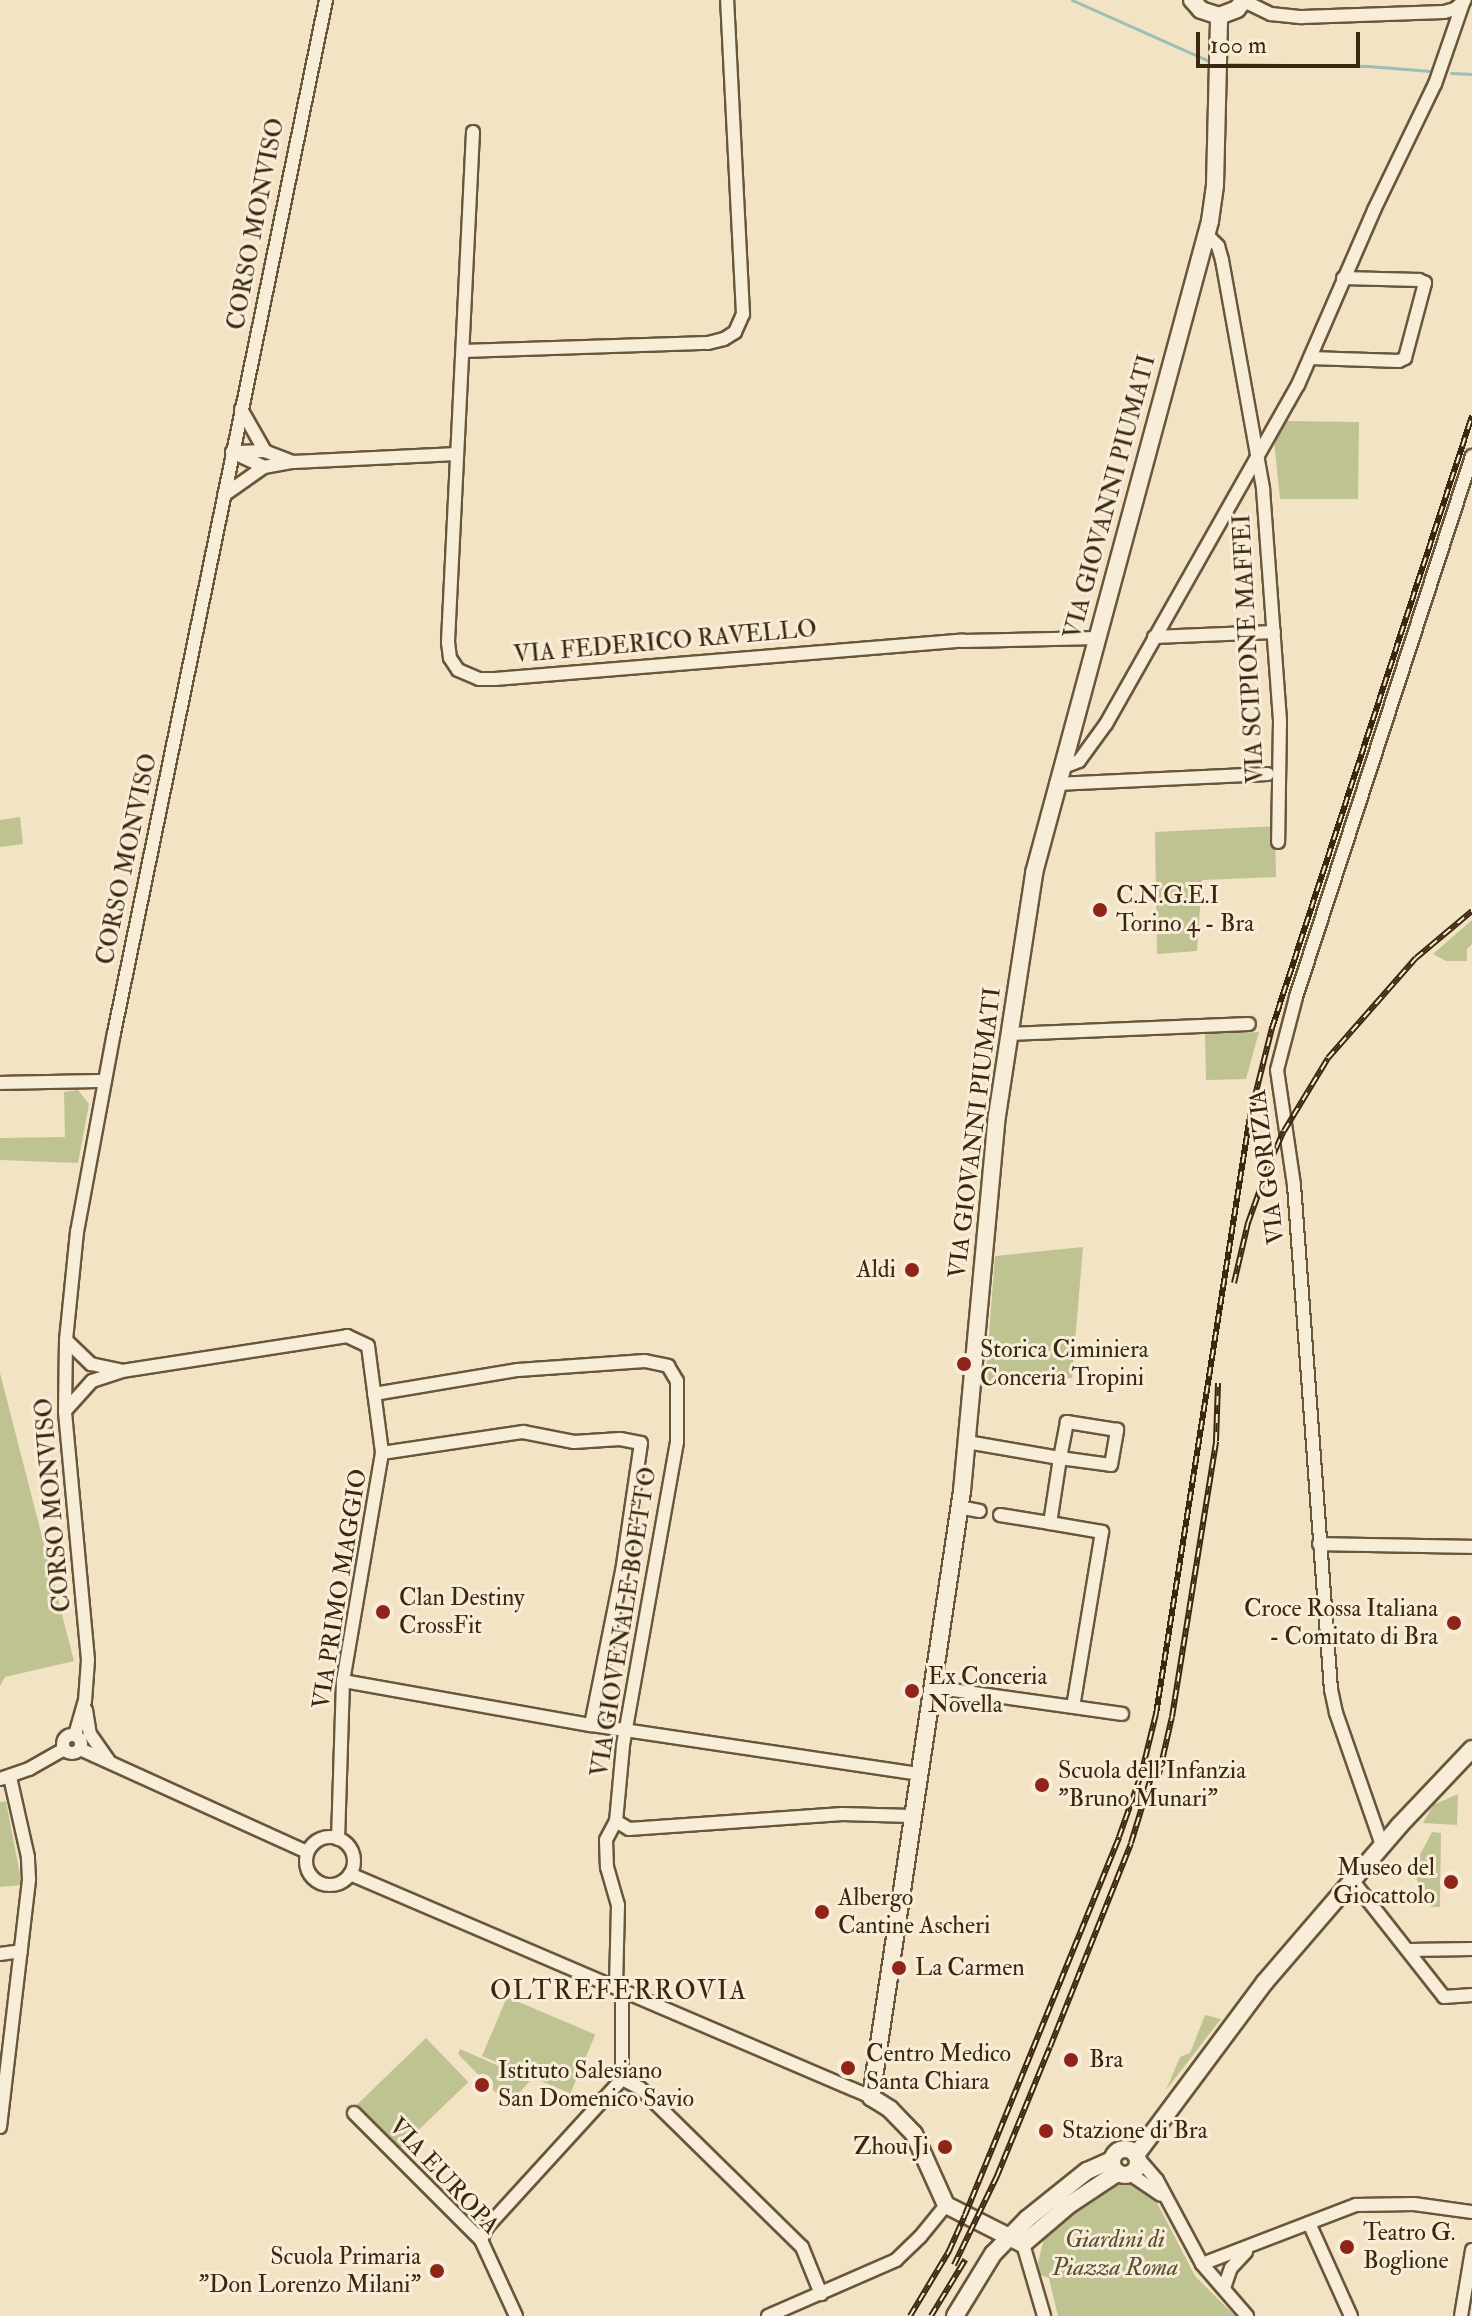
<!DOCTYPE html>
<style>
body{margin:0}
#map{position:relative;width:1472px;height:2316px;overflow:hidden;background:#f3e3c5;font-family:"IM FELL Double Pica",serif}
div>[style]{position:absolute}
[style*='--x']{left:calc(var(--x)*1px);top:calc(var(--y)*1px);width:calc(var(--w)*1px);rotate:calc(var(--a)*1deg)}
.green>*{inset:0;background:#bfc391;transform-origin:0 0}
.stream>*{height:3px;margin:-1.5px;padding:0 1.5px;transform-origin:1.5px;border-radius:1.5px;background:#9bbeb5}
.roads{filter:drop-shadow(2px 0 #69563b) drop-shadow(-2px 0 #69563b) drop-shadow(0 2px #69563b) drop-shadow(0 -2px #69563b)}
.street>*{height:12px;margin:-6px;padding:0 6px;transform-origin:6px;border-radius:6px;background:#f7edd9}
.street>.ring{margin:-6px;padding:0;box-sizing:content-box;background:none;border:12px solid #f7edd9;border-radius:50%}
.secondary>*{height:16px;margin:-8px;padding:0 8px;transform-origin:8px;border-radius:8px;background:#f7edd9}
.secondary>.ring{margin:-8px;padding:0;box-sizing:content-box;background:none;border:16px solid #f7edd9;border-radius:50%}
.rail>*{height:6px;margin-top:-3px;transform-origin:0;background:repeating-linear-gradient(90deg,#f7edd9 0 9px,#3b270d 0 18px);box-sizing:border-box;border-block:2px solid #3b270d}
.dots>*{width:22px;height:22px;translate:-50% -50%;box-sizing:border-box;border:4px solid #f7edd9;border-radius:50%}
span{translate:-50% -50%;white-space:nowrap;text-align:center;line-height:1.15;-webkit-text-stroke:6px #f7edd9;paint-order:stroke}
.street-label{font-size:24px;color:#3b270d}
.poi-label{font-size:24px;color:#3b270d}
.left{translate:0 -50%;text-align:left}
.right{translate:-100% -50%;text-align:right}
.park-label{font-size:24px;color:#5c4e2e;font-style:italic}
.neighbourhood-label{font-size:26px;color:#3b270d;letter-spacing:2px}
.scale{position:absolute;left:1196px;top:32px;width:164px;height:36px;box-sizing:border-box;border:4px solid #3b270d;border-top:0;padding-left:10px;font-size:24px;line-height:28px;white-space:nowrap;color:#3b270d;-webkit-text-stroke:6px #f7edd9;paint-order:stroke}
</style>
<div id="map">
<div class="green">
<div style="clip-path:polygon(1287px 421px,1359px 422px,1358px 499px,1280px 499px,1274px 441px)"></div>
<div style="clip-path:polygon(20px 817px,23px 844px,0 847px,0 820px)"></div>
<div style="clip-path:polygon(1275px 826px,1276px 877px,1202px 880px,1197px 951px,1157px 954px,1155px 832px)"></div>
<div style="clip-path:polygon(1472px 920px,1472px 944px,1467px 949px,1467px 961px,1446px 961px,1433px 954px)"></div>
<div style="clip-path:polygon(1259px 1032px,1246px 1079px,1206px 1080px,1205px 1034px)"></div>
<div style="clip-path:polygon(78px 1090px,89px 1104px,78px 1163px,0 1160px,0 1138px,65px 1137px,64px 1092px)"></div>
<div style="clip-path:polygon(1083px 1247px,1072px 1378px,985px 1388px,995px 1256px)"></div>
<div style="clip-path:polygon(0 1373px,74px 1661px,5px 1677px,0 1686px)"></div>
<div style="clip-path:polygon(1458px 1794px,1457px 1825px,1423px 1823px,1433px 1805px)"></div>
<div style="clip-path:polygon(6px 1801px,22px 1885px,0 1887px,0 1802px)"></div>
<div style="clip-path:polygon(1432px 1832px,1441px 1833px,1440px 1907px,1431px 1907px,1412px 1870px)"></div>
<div style="left:507px;top:1997px;width:96px;height:64px;rotate:23deg"></div>
<div style="clip-path:polygon(1205px 2015px,1221px 2019px,1166px 2090px,1180px 2057px,1190px 2053px)"></div>
<div style="left:426px;top:2038px;width:61px;height:96px;rotate:46deg"></div>
<div style="clip-path:polygon(460px 2049px,531px 2080px,508px 2105px,458px 2054px)"></div>
<div style="clip-path:polygon(1125px 2182px,1152px 2193px,1195px 2276px,1235px 2316px,1058px 2316px,1049px 2278px,1040px 2275px,1038px 2263px,1044px 2238px,1103px 2187px)"></div>
</div>
<div class="stream">
<div style="--x:1072;--y:0;--w:152;--a:24"></div>
<div style="--x:1222;--y:64;--w:146;--a:0.8"></div>
<div style="--x:1368;--y:66;--w:63;--a:4.5"></div>
<div style="--x:1451;--y:73;--w:21;--a:3"></div>
</div>
<div class="roads">
<div class="street">
<div style="--x:1244;--y:1;--w:30;--a:26"></div>
<div style="--x:1271;--y:14;--w:31;--a:6"></div>
<div style="--x:1302;--y:17;--w:142;--a:-2"></div>
<div style="--x:1444;--y:12;--w:11;--a:-15"></div>
<div style="--x:1455;--y:9;--w:13;--a:-42"></div>
<div style="--x:473;--y:132;--w:511;--a:92.81"></div>
<div style="--x:448;--y:642;--w:16;--a:83"></div>
<div style="--x:450;--y:658;--w:14;--a:56"></div>
<div style="--x:458;--y:670;--w:23;--a:23"></div>
<div style="--x:479;--y:679;--w:16;--a:0"></div>
<div style="--x:495;--y:679;--w:469;--a:-4.7"></div>
<div style="--x:962;--y:641;--w:135;--a:-1.3"></div>
<div style="--x:1207;--y:235;--w:16;--a:45"></div>
<div style="--x:1218;--y:246;--w:15;--a:74"></div>
<div style="--x:1222;--y:260;--w:233;--a:79.8"></div>
<div style="--x:1263;--y:489;--w:233;--a:85.8"></div>
<div style="--x:1280;--y:721;--w:121;--a:90.9"></div>
<div style="--x:463;--y:351;--w:245;--a:-1.9"></div>
<div style="--x:708;--y:343;--w:16;--a:-14"></div>
<div style="--x:724;--y:339;--w:13;--a:-32"></div>
<div style="--x:735;--y:332;--w:20;--a:-66"></div>
<div style="--x:743;--y:314;--w:314;--a:-92.9"></div>
<div style="--x:1310;--y:358;--w:89;--a:1.9"></div>
<div style="--x:1399;--y:361;--w:7;--a:-27"></div>
<div style="--x:1405;--y:358;--w:78;--a:-75.1"></div>
<div style="--x:1425;--y:283;--w:7;--a:-153"></div>
<div style="--x:1419;--y:280;--w:76;--a:-178.5"></div>
<div style="--x:241;--y:409;--w:48;--a:60.3"></div>
<div style="--x:293;--y:462;--w:30;--a:-159"></div>
<div style="--x:265;--y:451;--w:33;--a:178"></div>
<div style="--x:232;--y:452;--w:35;--a:25"></div>
<div style="--x:264;--y:467;--w:29;--a:-10"></div>
<div style="--x:293;--y:462;--w:164;--a:-2.8"></div>
<div style="--x:224;--y:495;--w:49;--a:-35"></div>
<div style="--x:1154;--y:637;--w:120;--a:-2.4"></div>
<div style="--x:1061;--y:768;--w:19;--a:-21"></div>
<div style="--x:1079;--y:761;--w:46;--a:-53.9"></div>
<div style="--x:1106;--y:724;--w:390;--a:-60.5"></div>
<div style="--x:1298;--y:385;--w:191;--a:-66.5"></div>
<div style="--x:1374;--y:210;--w:140;--a:-64.2"></div>
<div style="--x:1435;--y:84;--w:86;--a:-70.9"></div>
<div style="--x:1056;--y:784;--w:212;--a:-2.7"></div>
<div style="--x:1009;--y:1034;--w:240;--a:-2.4"></div>
<div style="--x:0;--y:1083;--w:105;--a:-1.1"></div>
<div style="--x:66;--y:1340;--w:35;--a:44"></div>
<div style="--x:91;--y:1364;--w:29;--a:12"></div>
<div style="--x:374;--y:1394;--w:146;--a:-9.5"></div>
<div style="--x:518;--y:1370;--w:127;--a:-4.1"></div>
<div style="--x:645;--y:1361;--w:24;--a:12"></div>
<div style="--x:668;--y:1366;--w:17;--a:59"></div>
<div style="--x:677;--y:1381;--w:61;--a:90"></div>
<div style="--x:677;--y:1442;--w:309;--a:100.1"></div>
<div style="--x:623;--y:1746;--w:75;--a:95.3"></div>
<div style="--x:616;--y:1821;--w:21;--a:118"></div>
<div style="--x:606;--y:1840;--w:27;--a:88"></div>
<div style="--x:607;--y:1867;--w:40;--a:74"></div>
<div style="--x:618;--y:1905;--w:82;--a:91.4"></div>
<div style="--x:65;--y:1411;--w:40;--a:-48"></div>
<div style="--x:92;--y:1381;--w:32;--a:-18"></div>
<div style="--x:122;--y:1371;--w:228;--a:-8.8"></div>
<div style="--x:347;--y:1336;--w:23;--a:25"></div>
<div style="--x:368;--y:1346;--w:108;--a:82.5"></div>
<div style="--x:382;--y:1453;--w:231;--a:99.7"></div>
<div style="--x:343;--y:1681;--w:158;--a:91.8"></div>
<div style="--x:967;--y:1442;--w:94;--a:9.8"></div>
<div style="--x:1060;--y:1458;--w:51;--a:7.8"></div>
<div style="--x:1111;--y:1465;--w:36;--a:-80"></div>
<div style="--x:1117;--y:1430;--w:51;--a:-170.9"></div>
<div style="--x:1067;--y:1422;--w:37;--a:101"></div>
<div style="--x:1060;--y:1458;--w:66;--a:98.7"></div>
<div style="--x:1050;--y:1523;--w:53;--a:9.8"></div>
<div style="--x:1102;--y:1532;--w:177;--a:99.4"></div>
<div style="--x:382;--y:1453;--w:143;--a:-8.5"></div>
<div style="--x:523;--y:1432;--w:52;--a:11.1"></div>
<div style="--x:574;--y:1442;--w:46;--a:-3.7"></div>
<div style="--x:620;--y:1439;--w:21;--a:11"></div>
<div style="--x:641;--y:1443;--w:129;--a:98.4"></div>
<div style="--x:622;--y:1571;--w:157;--a:101.4"></div>
<div style="--x:959;--y:1507;--w:21;--a:11"></div>
<div style="--x:1000;--y:1515;--w:51;--a:9.1"></div>
<div style="--x:1319;--y:1544;--w:153;--a:1.1"></div>
<div style="--x:343;--y:1681;--w:252;--a:10.1"></div>
<div style="--x:591;--y:1725;--w:330;--a:8.5"></div>
<div style="--x:931;--y:1687;--w:193;--a:8"></div>
<div style="--x:86;--y:1710;--w:24;--a:81"></div>
<div style="--x:90;--y:1734;--w:33;--a:55"></div>
<div class="ring" style="left:63px;top:1735px;width:6px;height:6px"></div>
<div style="--x:75;--y:1735;--w:35;--a:-74"></div>
<div style="--x:85;--y:1701;--w:41;--a:-85.8"></div>
<div style="--x:88;--y:1660;--w:249;--a:-95.3"></div>
<div style="--x:65;--y:1412;--w:72;--a:-89.2"></div>
<div style="--x:66;--y:1340;--w:109;--a:-84.2"></div>
<div style="--x:77;--y:1232;--w:202;--a:-79.5"></div>
<div style="--x:114;--y:1033;--w:1055;--a:-78.4"></div>
<div style="--x:80;--y:1749;--w:249;--a:24.4"></div>
<div style="--x:0;--y:1779;--w:31;--a:-19"></div>
<div style="--x:29;--y:1769;--w:40;--a:-29.7"></div>
<div style="--x:616;--y:1821;--w:15;--a:32"></div>
<div style="--x:629;--y:1829;--w:214;--a:-4"></div>
<div style="--x:842;--y:1814;--w:69;--a:1.7"></div>
<div class="ring" style="left:306px;top:1837px;width:36px;height:36px"></div>
<div style="--x:1382;--y:1845;--w:140;--a:-109.2"></div>
<div style="--x:1336;--y:1713;--w:24;--a:-102"></div>
<div style="--x:1331;--y:1690;--w:506;--a:-94.19"></div>
<div style="--x:1294;--y:1185;--w:116;--a:-98.4"></div>
<div style="--x:1277;--y:1070;--w:75;--a:-75.4"></div>
<div style="--x:1296;--y:997;--w:569;--a:-71.98"></div>
<div style="--x:350;--y:1874;--w:567;--a:23.17"></div>
<div style="--x:1352;--y:1880;--w:149;--a:51.8"></div>
<div style="--x:1444;--y:1997;--w:28;--a:-4"></div>
<div style="--x:1409;--y:1950;--w:63;--a:-0.9"></div>
<div style="--x:0;--y:1954;--w:21;--a:-8"></div>
<div style="--x:622;--y:2079;--w:20;--a:27"></div>
<div style="--x:640;--y:2088;--w:227;--a:44.5"></div>
<div style="--x:802;--y:2247;--w:51;--a:68"></div>
<div style="--x:354;--y:2113;--w:180;--a:45"></div>
<div style="--x:481;--y:2240;--w:84;--a:65.3"></div>
<div style="--x:0;--y:2127;--w:250;--a:-83.3"></div>
<div style="--x:29;--y:1879;--w:22;--a:-93"></div>
<div style="--x:28;--y:1857;--w:82;--a:-102.7"></div>
<div style="--x:1137;--y:2157;--w:30;--a:49"></div>
<div style="--x:1157;--y:2180;--w:95;--a:61.8"></div>
<div style="--x:1202;--y:2264;--w:69;--a:49.1"></div>
<div style="--x:1130;--y:2174;--w:37;--a:34"></div>
<div style="--x:1309;--y:2223;--w:102;--a:65.7"></div>
<div style="--x:481;--y:2240;--w:14;--a:-65"></div>
<div style="--x:487;--y:2227;--w:200;--a:-47.6"></div>
<div style="--x:622;--y:2079;--w:89;--a:-90"></div>
<div style="--x:1023;--y:2244;--w:75;--a:73.7"></div>
<div style="--x:1202;--y:2264;--w:165;--a:-21"></div>
<div style="--x:1356;--y:2205;--w:58;--a:-1"></div>
<div style="--x:1414;--y:2204;--w:59;--a:7.9"></div>
<div style="--x:1224;--y:2288;--w:21;--a:-71"></div>
<div style="--x:1231;--y:2268;--w:22;--a:-47"></div>
<div style="--x:768;--y:2316;--w:140;--a:-23.6"></div>
<div style="--x:896;--y:2260;--w:33;--a:-44"></div>
<div style="--x:920;--y:2237;--w:41;--a:-50.9"></div>
<div style="--x:1461;--y:2316;--w:67;--a:-80.5"></div>
</div>
<div class="secondary">
<div style="--x:1192;--y:0;--w:13;--a:48"></div>
<div style="--x:1201;--y:10;--w:19;--a:18"></div>
<div style="--x:1219;--y:16;--w:19;--a:-21"></div>
<div style="--x:1237;--y:9;--w:11;--a:-52"></div>
<div class="ring" style="left:1112px;top:2149px;width:10px;height:10px"></div>
<div style="--x:1136;--y:2155;--w:216;--a:-53.3"></div>
<div style="--x:1265;--y:1982;--w:206;--a:-49.3"></div>
<div style="--x:1399;--y:1826;--w:106;--a:-46.5"></div>
<div style="--x:1117;--y:2173;--w:58;--a:146.3"></div>
<div style="--x:1069;--y:2205;--w:60;--a:139.7"></div>
<div style="--x:1023;--y:2244;--w:86;--a:-153.1"></div>
<div style="--x:946;--y:2205;--w:78;--a:-114.3"></div>
<div style="--x:914;--y:2134;--w:35;--a:-134"></div>
<div style="--x:890;--y:2109;--w:22;--a:-148"></div>
<div style="--x:871;--y:2097;--w:613;--a:-81.46"></div>
<div style="--x:962;--y:1491;--w:377;--a:-84.7"></div>
<div style="--x:997;--y:1116;--w:246;--a:-81.3"></div>
<div style="--x:1034;--y:873;--w:675;--a:-74.89"></div>
<div style="--x:1210;--y:221;--w:36;--a:-82"></div>
<div style="--x:1215;--y:185;--w:169;--a:-88.6"></div>
<div style="--x:955;--y:2316;--w:73;--a:-58.5"></div>
<div style="--x:993;--y:2254;--w:49;--a:-45.8"></div>
<div style="--x:1027;--y:2219;--w:77;--a:-38.7"></div>
<div style="--x:1087;--y:2171;--w:27;--a:-24"></div>
</div>
</div>
<div class="rail">
<div style="--x:1234;--y:1283;--w:62;--a:-76.9"></div>
<div style="--x:1248;--y:1223;--w:63;--a:-70.4"></div>
<div style="--x:1269;--y:1164;--w:36;--a:-66"></div>
<div style="--x:1284;--y:1131;--w:85;--a:-58.9"></div>
<div style="--x:1328;--y:1058;--w:133;--a:-48.7"></div>
<div style="--x:1416;--y:958;--w:73;--a:-40"></div>
<div style="--x:1159;--y:1774;--w:58;--a:-77.2"></div>
<div style="--x:1172;--y:1717;--w:279;--a:-80.9"></div>
<div style="--x:1216;--y:1441;--w:58;--a:-88"></div>
<div style="--x:954;--y:2265;--w:99;--a:-64.2"></div>
<div style="--x:997;--y:2176;--w:139;--a:-67.7"></div>
<div style="--x:1050;--y:2047;--w:219;--a:-68.3"></div>
<div style="--x:1131;--y:1843;--w:86;--a:-73"></div>
<div style="--x:910;--y:2316;--w:76;--a:-59"></div>
<div style="--x:949;--y:2251;--w:39;--a:-66"></div>
<div style="--x:965;--y:2215;--w:408;--a:-67.8"></div>
<div style="--x:1119;--y:1837;--w:66;--a:-70.5"></div>
<div style="--x:1141;--y:1775;--w:63;--a:-76.2"></div>
<div style="--x:1156;--y:1714;--w:605;--a:-81.07"></div>
<div style="--x:1250;--y:1116;--w:91;--a:-76"></div>
<div style="--x:1272;--y:1028;--w:644;--a:-71.9"></div>
<div style="--x:931;--y:2316;--w:66;--a:-58.7"></div>
</div>
<div class="dots">
<div style="left:1100px;top:910px;background:#8f2418"></div>
<div style="left:912px;top:1270px;background:#8f2418"></div>
<div style="left:964px;top:1364px;background:#8f2418"></div>
<div style="left:383px;top:1612px;background:#8f2418"></div>
<div style="left:1454px;top:1623px;background:#8f2418"></div>
<div style="left:912px;top:1691px;background:#8f2418"></div>
<div style="left:1042px;top:1785px;background:#8f2418"></div>
<div style="left:1451px;top:1882px;background:#8f2418"></div>
<div style="left:822px;top:1912px;background:#8f2418"></div>
<div style="left:899px;top:1968px;background:#8f2418"></div>
<div style="left:1071px;top:2060px;background:#8f2418"></div>
<div style="left:848px;top:2068px;background:#8f2418"></div>
<div style="left:482px;top:2085px;background:#8f2418"></div>
<div style="left:1046px;top:2131px;background:#8f2418"></div>
<div style="left:945px;top:2147px;background:#8f2418"></div>
<div style="left:1347px;top:2247px;background:#8f2418"></div>
<div style="left:437px;top:2271px;background:#8f2418"></div>
</div>
<div class="street-label">
<span style="left:256px;top:224px;rotate:-79deg">CORSO MONVISO</span>
<span style="left:1110px;top:497px;rotate:-75deg">VIA GIOVANNI PIUMATI</span>
<span style="left:665px;top:642px;rotate:-5deg">VIA FEDERICO RAVELLO</span>
<span style="left:1249px;top:649px;rotate:-93deg">VIA SCIPIONE MAFFEI</span>
<span style="left:127px;top:859px;rotate:-78deg">CORSO MONVISO</span>
<span style="left:975px;top:1133px;rotate:-83deg">VIA GIOVANNI PIUMATI</span>
<span style="left:1267px;top:1167px;rotate:-97deg">VIA GORIZIA</span>
<span style="left:53px;top:1505px;rotate:-95deg">CORSO MONVISO</span>
<span style="left:340px;top:1589px;rotate:-81deg">VIA PRIMO MAGGIO</span>
<span style="left:624px;top:1622px;rotate:-81deg">VIA GIOVENALE BOETTO</span>
<span style="left:444px;top:2176px;rotate:47deg">VIA EUROPA</span>
</div>
<div class="poi-label">
<span class="left" style="left:1116px;top:910px">C.N.G.E.I<br>Torino 4 - Bra</span>
<span class="right" style="left:896px;top:1270px">Aldi</span>
<span class="left" style="left:980px;top:1364px">Storica Ciminiera<br>Conceria Tropini</span>
<span class="left" style="left:399px;top:1612px">Clan Destiny<br>CrossFit</span>
<span class="right" style="left:1438px;top:1623px">Croce Rossa Italiana<br>- Comitato di Bra</span>
<span class="left" style="left:928px;top:1691px">Ex Conceria<br>Novella</span>
<span class="left" style="left:1058px;top:1785px">Scuola dell'Infanzia<br>"Bruno Munari"</span>
<span class="right" style="left:1435px;top:1882px">Museo del<br>Giocattolo</span>
<span class="left" style="left:838px;top:1912px">Albergo<br>Cantine Ascheri</span>
<span class="left" style="left:915px;top:1968px">La Carmen</span>
<span class="left" style="left:866px;top:2068px">Centro Medico<br>Santa Chiara</span>
<span class="left" style="left:1089px;top:2060px">Bra</span>
<span class="left" style="left:498px;top:2085px">Istituto Salesiano<br>San Domenico Savio</span>
<span class="left" style="left:1062px;top:2131px">Stazione di Bra</span>
<span class="right" style="left:929px;top:2147px">Zhou Ji</span>
<span class="left" style="left:1363px;top:2247px">Teatro G.<br>Boglione</span>
<span class="right" style="left:421px;top:2271px">Scuola Primaria<br>"Don Lorenzo Milani"</span>
</div>
<div class="park-label">
<span style="left:1115px;top:2254px">Giardini di<br>Piazza Roma</span>
</div>
<div class="neighbourhood-label">
<span style="left:619px;top:1992px">OLTREFERROVIA</span>
</div>
<div class="scale">100 m</div>
</div>
